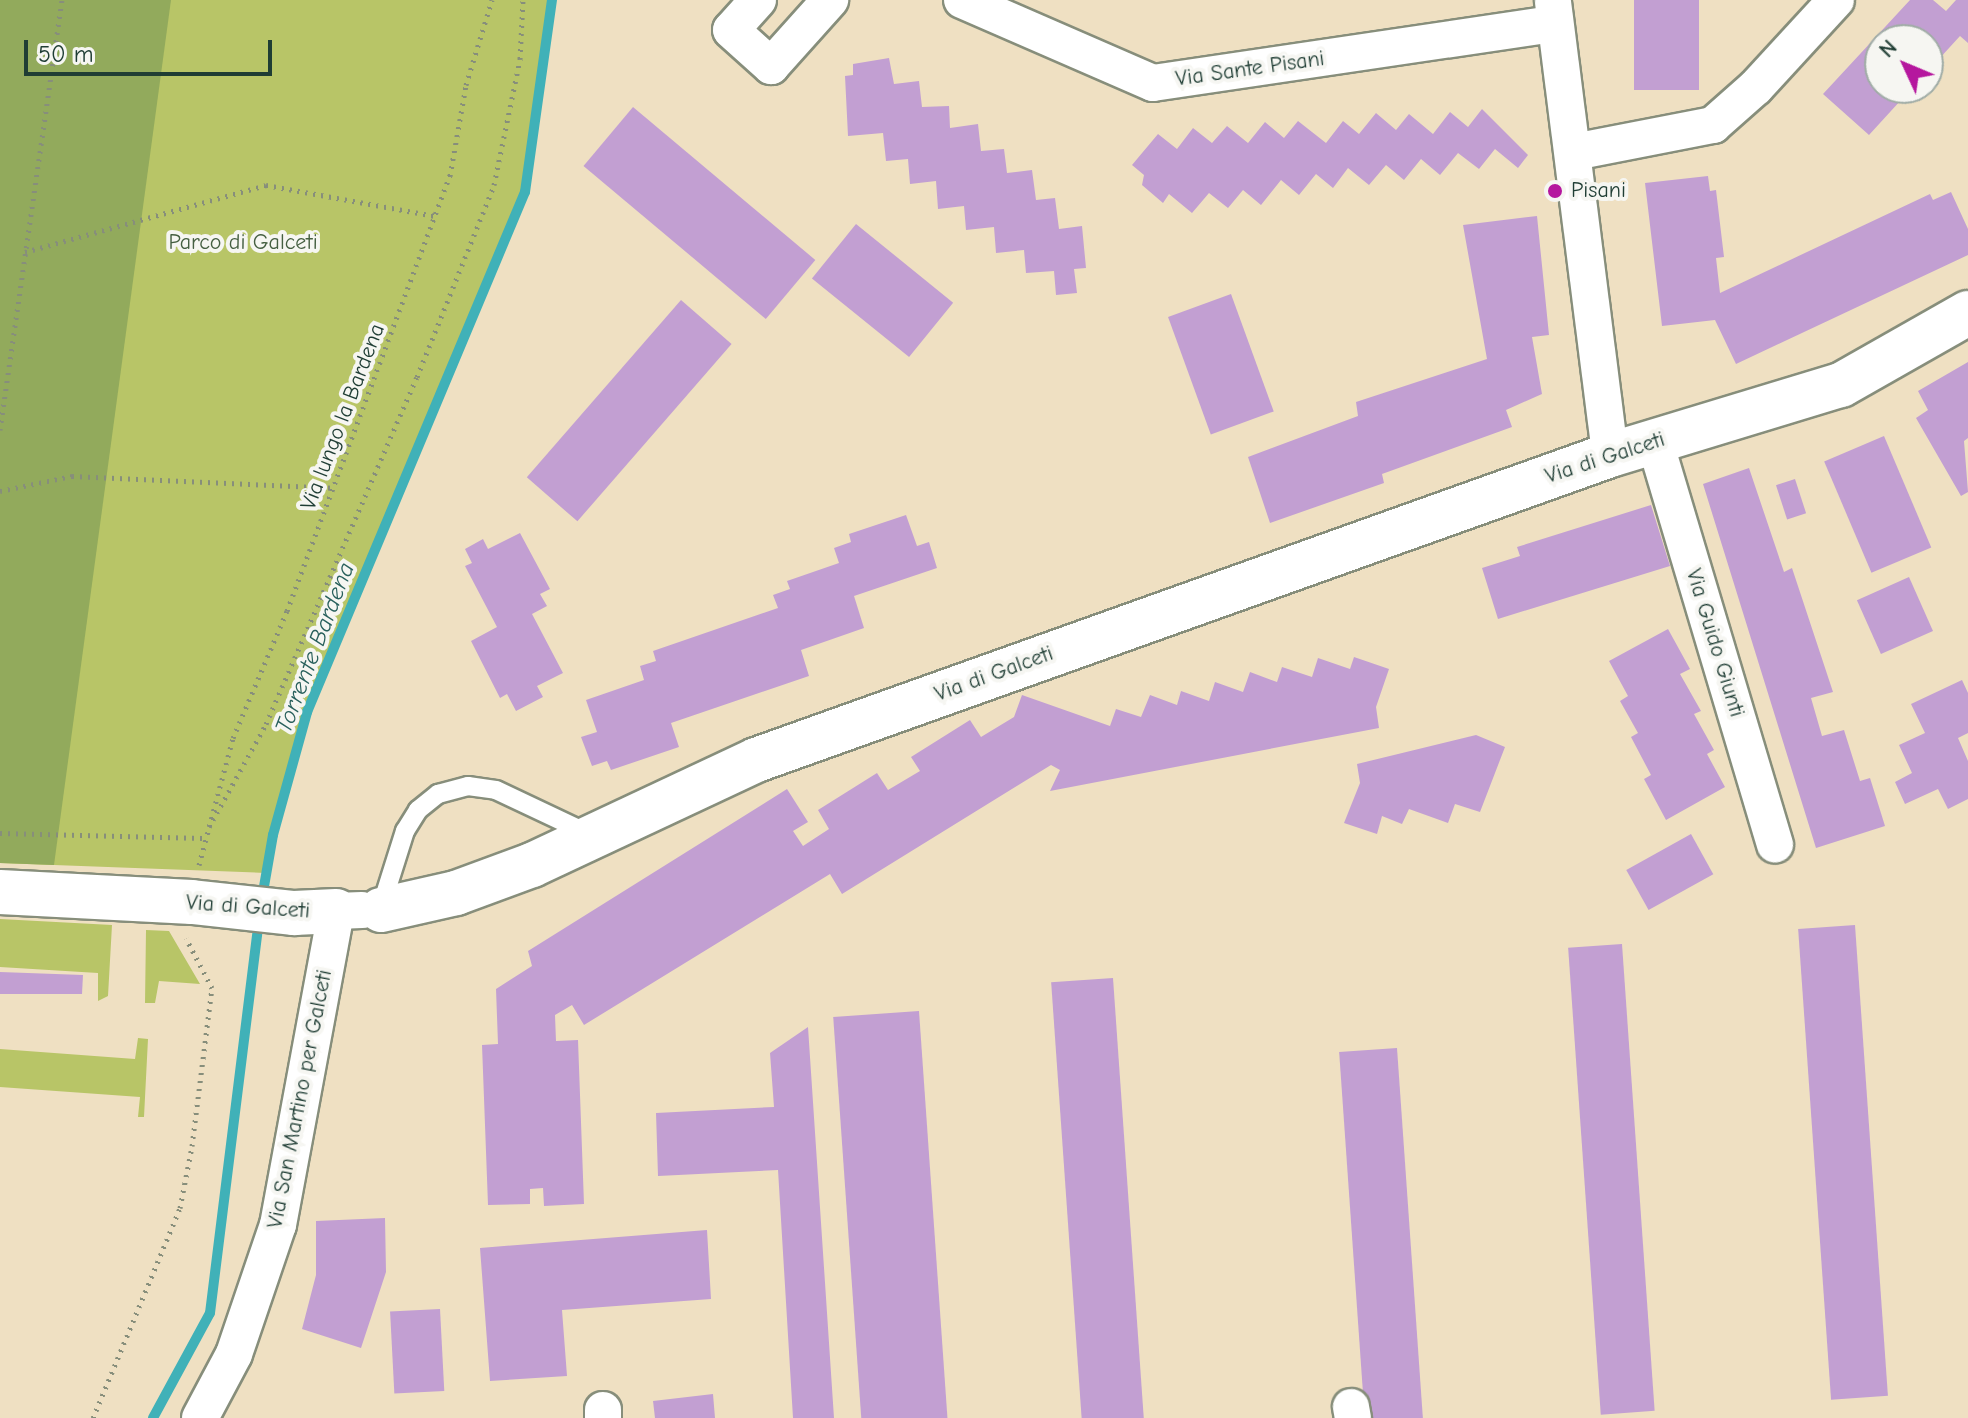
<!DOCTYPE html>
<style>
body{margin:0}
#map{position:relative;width:1968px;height:1418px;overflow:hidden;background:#efe0c2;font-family:"Comic Neue",sans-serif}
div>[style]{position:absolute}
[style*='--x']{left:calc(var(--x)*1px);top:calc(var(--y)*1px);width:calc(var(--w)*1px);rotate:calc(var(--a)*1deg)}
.green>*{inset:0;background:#b8c567}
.forest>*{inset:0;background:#92aa5c}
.stream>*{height:10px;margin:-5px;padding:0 5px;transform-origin:5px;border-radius:5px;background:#40b1b8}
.building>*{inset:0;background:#c29fd2;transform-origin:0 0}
.path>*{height:5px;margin-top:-2.5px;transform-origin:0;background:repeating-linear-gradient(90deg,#878e7b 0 2px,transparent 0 8px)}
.roads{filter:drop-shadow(2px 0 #878e7b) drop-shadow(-2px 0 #878e7b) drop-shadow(0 2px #878e7b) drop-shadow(0 -2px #878e7b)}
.service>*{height:18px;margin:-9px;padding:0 9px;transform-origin:9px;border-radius:9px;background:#fff}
.minor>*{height:36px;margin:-18px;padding:0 18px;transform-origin:18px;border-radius:18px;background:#fff}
.tertiary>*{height:44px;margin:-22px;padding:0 22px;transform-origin:22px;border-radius:22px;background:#fff}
.dots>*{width:22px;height:22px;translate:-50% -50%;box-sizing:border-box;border:4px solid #f6f6f2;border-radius:50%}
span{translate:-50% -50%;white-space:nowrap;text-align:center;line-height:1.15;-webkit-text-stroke:8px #f6f6f2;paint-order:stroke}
.street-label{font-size:22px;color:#1f3d34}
.poi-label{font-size:22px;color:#1f3d34}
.left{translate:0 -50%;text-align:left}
.park-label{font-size:22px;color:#455f41}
.water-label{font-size:24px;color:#29605c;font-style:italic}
.north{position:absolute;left:1864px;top:24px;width:80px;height:80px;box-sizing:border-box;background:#f6f6f2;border:2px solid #a0aca6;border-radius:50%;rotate:314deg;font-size:22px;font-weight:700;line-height:32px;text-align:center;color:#1f3d34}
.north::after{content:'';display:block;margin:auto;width:28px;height:36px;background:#b5179e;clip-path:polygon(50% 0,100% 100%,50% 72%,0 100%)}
.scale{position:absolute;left:24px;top:40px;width:248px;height:36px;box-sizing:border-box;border:4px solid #1f3d34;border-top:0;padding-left:10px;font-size:24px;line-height:28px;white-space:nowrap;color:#1f3d34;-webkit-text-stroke:6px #f6f6f2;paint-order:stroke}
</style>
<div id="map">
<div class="green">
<div style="clip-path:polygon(0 0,552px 0,525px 192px,307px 712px,266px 873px,0 863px)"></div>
<div style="clip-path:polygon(0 919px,112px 925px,108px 996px,98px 1001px,98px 973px,0 967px)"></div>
<div style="clip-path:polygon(146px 930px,169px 931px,200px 984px,159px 981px,155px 1003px,145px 1003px)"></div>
<div style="clip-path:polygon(138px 1038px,148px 1039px,144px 1117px,138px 1117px,140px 1097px,0 1087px,0 1049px,135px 1059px)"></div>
</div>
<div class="forest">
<div style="clip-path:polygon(0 0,171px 0,54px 865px,0 863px)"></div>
</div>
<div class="stream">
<div style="--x:262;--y:898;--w:64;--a:-80.1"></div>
<div style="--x:273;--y:835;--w:128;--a:-74.5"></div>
<div style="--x:307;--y:712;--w:564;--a:-67.26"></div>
<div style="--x:525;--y:192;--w:194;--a:-82"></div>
<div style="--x:153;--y:1418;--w:119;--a:-61.5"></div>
<div style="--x:210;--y:1313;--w:399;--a:-82.9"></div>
</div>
<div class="building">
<div style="left:1634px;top:0;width:65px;height:90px"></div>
<div style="clip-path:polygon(1910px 0,1933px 0,1946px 11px,1956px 0,1968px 0,1968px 43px,1960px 36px,1928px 71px,1928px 40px,1880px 40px,1880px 88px,1912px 88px,1869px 135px,1823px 94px)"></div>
<div style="clip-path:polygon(889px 58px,894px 84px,919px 81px,922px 107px,949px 106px,950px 128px,978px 124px,981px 151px,1004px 149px,1007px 173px,1032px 170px,1036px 200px,1055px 198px,1059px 229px,1082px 226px,1086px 268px,1074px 269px,1077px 293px,1056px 295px,1054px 271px,1026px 273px,1024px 250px,996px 253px,994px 227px,966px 230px,964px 206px,938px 209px,936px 181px,910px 184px,908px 159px,886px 161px,883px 133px,848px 136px,845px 76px,853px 75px,853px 64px)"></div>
<div style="left:633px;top:107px;width:238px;height:77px;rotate:40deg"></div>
<div style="clip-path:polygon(1482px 109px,1528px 155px,1518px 168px,1495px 149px,1479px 169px,1458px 153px,1440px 175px,1421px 159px,1404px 180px,1386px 165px,1369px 185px,1348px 168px,1333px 188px,1316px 174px,1299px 195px,1281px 180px,1261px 205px,1243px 190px,1228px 208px,1209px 193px,1192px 213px,1169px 194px,1163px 203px,1142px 185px,1144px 175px,1132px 165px,1158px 134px,1177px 149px,1193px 128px,1212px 143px,1227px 126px,1248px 143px,1265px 122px,1284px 138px,1298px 121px,1326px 143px,1343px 121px,1359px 134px,1376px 113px,1396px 130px,1409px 114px,1433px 134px,1450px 112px,1468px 127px)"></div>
<div style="clip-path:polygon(1708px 176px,1710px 191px,1716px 190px,1724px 257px,1716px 258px,1720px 293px,1930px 194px,1933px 200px,1951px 192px,1968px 229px,1968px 255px,1736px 364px,1715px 320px,1662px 326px,1645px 183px)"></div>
<div style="clip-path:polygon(1537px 216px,1549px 335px,1532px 337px,1542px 394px,1506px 410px,1512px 427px,1382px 474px,1384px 483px,1270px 523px,1248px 457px,1358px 416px,1356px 402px,1487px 359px,1463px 225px)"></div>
<div style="left:856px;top:224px;width:125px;height:70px;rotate:39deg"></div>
<div style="left:1231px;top:294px;width:125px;height:67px;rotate:70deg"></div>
<div style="left:681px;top:300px;width:67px;height:235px;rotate:41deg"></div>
<div style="clip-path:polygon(1968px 362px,1968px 438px,1964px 441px,1968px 492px,1961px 496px,1916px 418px,1928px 410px,1918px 391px)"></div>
<div style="left:1884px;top:436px;width:121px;height:65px;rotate:67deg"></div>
<div style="clip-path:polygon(1749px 468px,1784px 572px,1792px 568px,1833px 692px,1811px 698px,1822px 736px,1844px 730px,1860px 781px,1870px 778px,1885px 826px,1816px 848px,1703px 484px)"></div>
<div style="left:1795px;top:479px;width:36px;height:20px;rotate:72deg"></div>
<div style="clip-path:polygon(1651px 505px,1670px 566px,1498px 619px,1482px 568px,1520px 556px,1517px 547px)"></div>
<div style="clip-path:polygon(906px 515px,917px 546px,929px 542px,937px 568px,854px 596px,864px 628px,801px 650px,809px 676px,671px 723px,679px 747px,611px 770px,607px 761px,592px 766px,581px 737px,597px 732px,586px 700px,644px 680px,640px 666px,656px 661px,653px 651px,778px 608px,773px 595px,790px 589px,787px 581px,839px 563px,834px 548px,851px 542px,849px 534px)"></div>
<div style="clip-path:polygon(520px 533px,550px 589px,540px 594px,547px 606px,532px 614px,563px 673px,537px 686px,543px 697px,516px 711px,507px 694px,500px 698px,471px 641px,497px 627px,465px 566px,472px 563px,465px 549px,483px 539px,488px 549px)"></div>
<div style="left:1909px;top:577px;width:59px;height:57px;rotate:66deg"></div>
<div style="clip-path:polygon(1668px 629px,1690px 669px,1680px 674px,1701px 711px,1694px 714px,1714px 750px,1707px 754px,1725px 787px,1666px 820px,1644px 779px,1651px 775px,1631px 737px,1638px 733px,1620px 701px,1628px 696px,1609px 661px)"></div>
<div style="clip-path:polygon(1354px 657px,1389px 669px,1376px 707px,1379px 728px,1050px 791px,1060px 770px,1051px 765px,842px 894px,830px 874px,584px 1025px,572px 1005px,555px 1015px,556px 1041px,578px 1040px,584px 1204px,544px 1206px,543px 1188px,530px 1189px,530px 1204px,488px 1205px,482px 1045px,498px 1044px,496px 989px,532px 966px,528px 951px,787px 789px,808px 822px,793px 831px,803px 846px,829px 829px,818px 810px,877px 773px,888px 790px,920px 771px,911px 757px,970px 720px,981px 737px,1014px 717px,1022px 695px,1110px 726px,1116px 709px,1141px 717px,1150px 695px,1177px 705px,1181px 691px,1209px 701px,1215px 682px,1243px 692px,1250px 672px,1277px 682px,1282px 667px,1312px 677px,1318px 658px,1350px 669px)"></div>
<div style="clip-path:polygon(1962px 680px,1968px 693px,1968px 733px,1958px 738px,1968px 761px,1968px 799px,1948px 809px,1938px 789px,1905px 804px,1895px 782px,1912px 773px,1899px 745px,1925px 733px,1911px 704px)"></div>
<div style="clip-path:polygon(1476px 735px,1505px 747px,1480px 812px,1455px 804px,1448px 823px,1409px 809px,1402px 824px,1382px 816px,1377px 834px,1344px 823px,1360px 783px,1357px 764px)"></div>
<div style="left:1691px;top:834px;width:46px;height:74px;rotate:61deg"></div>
<div style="left:1855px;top:925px;width:472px;height:57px;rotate:86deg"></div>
<div style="left:1622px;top:944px;width:468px;height:54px;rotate:86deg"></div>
<div style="clip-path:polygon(0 972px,83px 975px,82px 994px,0 994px)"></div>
<div style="left:1113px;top:978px;width:441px;height:62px;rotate:86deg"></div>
<div style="left:919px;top:1011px;width:408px;height:86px;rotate:86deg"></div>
<div style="clip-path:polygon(808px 1027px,834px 1418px,793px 1418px,778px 1170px,658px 1176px,656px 1113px,774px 1107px,770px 1053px)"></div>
<div style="left:1397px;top:1048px;width:371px;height:58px;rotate:86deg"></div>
<div style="clip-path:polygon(385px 1218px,386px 1272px,361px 1348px,302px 1329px,316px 1275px,316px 1221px)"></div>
<div style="clip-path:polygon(707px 1230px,711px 1299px,562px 1310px,567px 1376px,490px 1381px,480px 1248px)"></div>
<div style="left:440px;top:1309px;width:82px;height:50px;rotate:87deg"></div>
<div style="clip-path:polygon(713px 1394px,715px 1418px,655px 1418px,653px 1401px)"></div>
</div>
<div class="path">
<div style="--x:25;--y:252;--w:250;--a:-15.5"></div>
<div style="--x:266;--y:185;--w:172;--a:10.4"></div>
<div style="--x:0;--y:430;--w:434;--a:-81.8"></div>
<div style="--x:0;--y:491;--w:74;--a:-11.8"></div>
<div style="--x:72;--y:476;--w:261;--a:2.6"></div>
<div style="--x:209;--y:827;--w:118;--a:-61"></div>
<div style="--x:266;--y:724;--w:378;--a:-66.5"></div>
<div style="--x:417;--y:377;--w:207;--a:-68.1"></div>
<div style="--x:494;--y:185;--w:129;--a:-78.3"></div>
<div style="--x:520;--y:59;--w:59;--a:-87.1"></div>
<div style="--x:0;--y:833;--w:203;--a:1.4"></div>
<div style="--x:199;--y:865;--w:131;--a:-75"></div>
<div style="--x:233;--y:738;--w:138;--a:-67"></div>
<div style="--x:287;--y:611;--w:465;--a:-69.5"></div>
<div style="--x:450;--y:176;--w:92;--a:-80"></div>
<div style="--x:466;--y:85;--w:89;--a:-73"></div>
<div style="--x:93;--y:1418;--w:227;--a:-67.5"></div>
<div style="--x:180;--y:1208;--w:63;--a:-79"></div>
<div style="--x:192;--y:1146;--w:159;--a:-82.8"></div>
<div style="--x:212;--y:988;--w:56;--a:-117.5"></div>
</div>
<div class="roads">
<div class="service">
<div style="--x:381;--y:907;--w:80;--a:-72.5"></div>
<div style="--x:405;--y:831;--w:25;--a:-58"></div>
<div style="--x:418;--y:810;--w:26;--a:-39"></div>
<div style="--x:438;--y:794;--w:31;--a:-15"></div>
<div style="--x:468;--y:786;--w:28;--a:8"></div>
<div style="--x:496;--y:790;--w:101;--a:25.3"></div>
</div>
<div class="minor">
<div style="--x:758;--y:0;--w:40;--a:132"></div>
<div style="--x:731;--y:30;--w:54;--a:42"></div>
<div style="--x:771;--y:66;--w:89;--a:-48.2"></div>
<div style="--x:962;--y:0;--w:208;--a:23.5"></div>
<div style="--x:1153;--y:83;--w:403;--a:-8.4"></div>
<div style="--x:1553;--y:2;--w:457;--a:82.8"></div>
<div style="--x:1574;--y:152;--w:142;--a:-11"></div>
<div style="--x:1713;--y:125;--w:57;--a:-41.5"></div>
<div style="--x:1756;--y:87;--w:118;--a:-47.4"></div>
<div style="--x:1655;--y:442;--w:420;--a:73.4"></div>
<div style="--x:1351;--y:1407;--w:11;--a:80"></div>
<div style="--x:603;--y:1410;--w:8;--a:90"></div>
<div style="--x:200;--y:1418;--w:72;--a:-62"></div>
<div style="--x:234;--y:1354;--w:136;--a:-71.2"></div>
<div style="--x:278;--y:1225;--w:319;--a:-79.5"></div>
<div style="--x:336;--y:911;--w:26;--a:-2"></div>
</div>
<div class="tertiary">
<div style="--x:0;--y:892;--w:192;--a:3"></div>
<div style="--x:192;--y:902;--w:103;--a:6.2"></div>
<div style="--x:294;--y:913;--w:42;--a:-2.7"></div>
<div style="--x:381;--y:910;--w:77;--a:-12.8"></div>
<div style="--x:456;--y:893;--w:81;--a:-20.2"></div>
<div style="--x:532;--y:865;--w:247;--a:-25.1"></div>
<div style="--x:756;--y:760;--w:907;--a:-19.65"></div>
<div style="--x:1610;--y:455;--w:241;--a:-16.9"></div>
<div style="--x:1841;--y:385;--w:146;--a:-29.6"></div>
</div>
</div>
<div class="dots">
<div style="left:1555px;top:191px;background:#b5179e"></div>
</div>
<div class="street-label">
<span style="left:1250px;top:69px;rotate:-8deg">Via Sante Pisani</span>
<span style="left:343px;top:417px;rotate:-69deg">Via lungo la Bardena</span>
<span style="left:1605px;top:458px;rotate:-18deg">Via di Galceti</span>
<span style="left:1715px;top:643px;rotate:73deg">Via Guido Giunti</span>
<span style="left:994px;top:674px;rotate:-20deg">Via di Galceti</span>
<span style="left:248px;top:907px;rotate:4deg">Via di Galceti</span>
<span style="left:300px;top:1099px;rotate:-79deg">Via San Martino per Galceti</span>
</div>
<div class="poi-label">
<span class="left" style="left:1571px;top:191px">Pisani</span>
</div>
<div class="park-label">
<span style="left:243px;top:243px">Parco di Galceti</span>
</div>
<div class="water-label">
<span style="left:315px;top:648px;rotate:-69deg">Torrente Bardena</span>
</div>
<div class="north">N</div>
<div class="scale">50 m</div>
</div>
